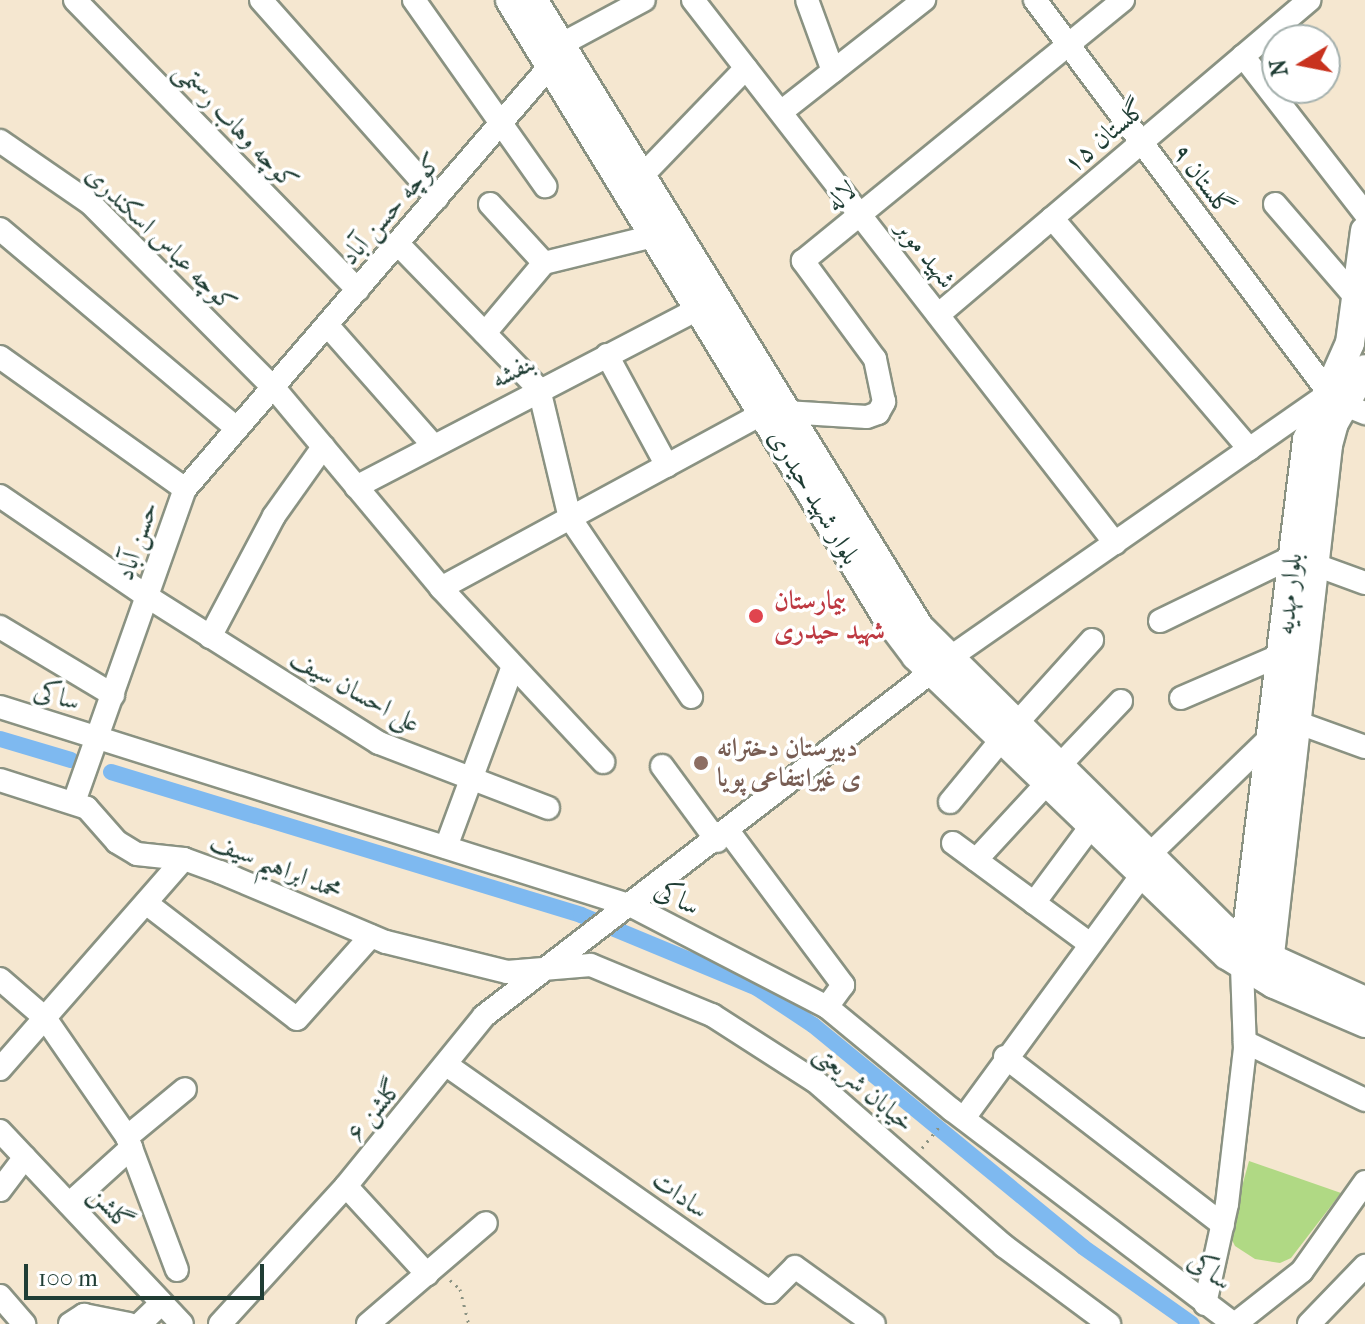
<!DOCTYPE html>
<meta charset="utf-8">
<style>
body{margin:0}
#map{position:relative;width:1365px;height:1324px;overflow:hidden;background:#f5e7d0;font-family:"IM FELL French Canon",Amiri,serif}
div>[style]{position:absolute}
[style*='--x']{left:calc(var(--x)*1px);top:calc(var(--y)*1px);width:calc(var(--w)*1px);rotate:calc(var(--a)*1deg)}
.green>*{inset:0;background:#b0d984}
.canal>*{height:16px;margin:-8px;padding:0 8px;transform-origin:8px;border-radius:8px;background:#7eb9f0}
.path>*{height:3px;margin-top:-1.5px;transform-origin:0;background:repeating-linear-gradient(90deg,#8a9282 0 2px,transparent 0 8px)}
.roads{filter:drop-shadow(2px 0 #8a9282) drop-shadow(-2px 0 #8a9282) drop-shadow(0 2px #8a9282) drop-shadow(0 -2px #8a9282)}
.minor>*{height:22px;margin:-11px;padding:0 11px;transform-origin:11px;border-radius:11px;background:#fff}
.major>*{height:28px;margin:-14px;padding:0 14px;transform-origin:14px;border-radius:14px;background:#fff}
.dots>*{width:22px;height:22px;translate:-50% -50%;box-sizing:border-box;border:4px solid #fff;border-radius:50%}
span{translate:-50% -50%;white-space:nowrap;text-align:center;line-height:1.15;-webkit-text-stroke:7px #fff;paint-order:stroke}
.street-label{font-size:26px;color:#1f3d34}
.health-label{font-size:26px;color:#be3a42;font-weight:700}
.left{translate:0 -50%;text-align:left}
.education-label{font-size:26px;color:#785e54;font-weight:700}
.north{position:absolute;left:1261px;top:24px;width:80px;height:80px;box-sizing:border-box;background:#fff;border:2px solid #a5b1ae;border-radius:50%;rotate:260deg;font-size:22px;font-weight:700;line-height:32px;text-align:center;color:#1f3d34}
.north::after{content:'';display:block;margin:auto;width:28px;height:36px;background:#c8321e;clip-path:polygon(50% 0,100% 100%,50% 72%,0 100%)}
.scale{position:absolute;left:24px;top:1264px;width:240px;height:36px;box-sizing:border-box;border:4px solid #1f3d34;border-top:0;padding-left:10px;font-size:24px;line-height:28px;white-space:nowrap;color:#1f3d34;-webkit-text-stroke:6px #fff;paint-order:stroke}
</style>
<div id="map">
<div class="green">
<div style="clip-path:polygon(1249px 1161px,1341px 1193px,1291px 1258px,1280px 1263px,1255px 1259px,1235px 1246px,1229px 1234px)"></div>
</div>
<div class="canal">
<div style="--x:0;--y:739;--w:74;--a:16.5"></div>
<div style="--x:111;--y:772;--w:491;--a:16.9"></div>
<div style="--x:581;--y:915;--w:191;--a:22.5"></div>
<div style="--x:757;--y:988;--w:67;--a:33.5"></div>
<div style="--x:813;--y:1025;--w:350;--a:39.4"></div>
<div style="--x:1083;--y:1247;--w:133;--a:35.2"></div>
</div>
<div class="path">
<div style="--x:922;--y:1148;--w:28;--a:-51"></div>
<div style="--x:450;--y:1280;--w:13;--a:42"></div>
<div style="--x:460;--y:1289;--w:36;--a:76"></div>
</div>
<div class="roads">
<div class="minor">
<div style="--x:75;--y:0;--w:405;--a:45.7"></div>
<div style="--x:261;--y:0;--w:265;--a:48.4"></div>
<div style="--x:414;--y:0;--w:228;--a:54.8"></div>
<div style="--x:693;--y:0;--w:688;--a:52.15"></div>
<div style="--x:807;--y:0;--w:76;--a:69.9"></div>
<div style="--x:560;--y:45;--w:95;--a:-28.2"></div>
<div style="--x:1243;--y:56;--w:199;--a:52.2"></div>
<div style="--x:781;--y:112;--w:182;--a:-38.1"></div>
<div style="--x:0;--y:141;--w:109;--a:34.6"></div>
<div style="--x:90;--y:203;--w:261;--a:45.2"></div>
<div style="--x:274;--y:388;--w:261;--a:50.1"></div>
<div style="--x:441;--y:588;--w:238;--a:47"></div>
<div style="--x:641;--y:177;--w:151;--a:-46.1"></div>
<div style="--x:490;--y:204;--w:80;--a:47.5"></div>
<div style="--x:544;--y:263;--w:113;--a:-13.8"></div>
<div style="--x:1275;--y:204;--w:125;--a:49.2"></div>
<div style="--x:1052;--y:218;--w:304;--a:49.5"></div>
<div style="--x:0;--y:229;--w:306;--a:40.1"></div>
<div style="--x:398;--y:244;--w:202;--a:45.8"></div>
<div style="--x:539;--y:389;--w:133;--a:76.5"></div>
<div style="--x:570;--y:518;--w:216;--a:55.9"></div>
<div style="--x:938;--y:315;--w:487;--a:-40.3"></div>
<div style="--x:328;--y:326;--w:159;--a:48.6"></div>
<div style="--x:485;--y:333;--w:92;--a:-49.9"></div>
<div style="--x:607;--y:355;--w:126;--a:61.6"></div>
<div style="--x:0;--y:357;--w:227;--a:35.5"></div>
<div style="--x:1345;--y:405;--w:22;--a:22"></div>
<div style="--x:785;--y:412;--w:82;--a:3.5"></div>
<div style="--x:867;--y:417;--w:12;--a:-20"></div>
<div style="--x:878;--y:413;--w:13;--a:-61"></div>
<div style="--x:884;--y:402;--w:44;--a:-101.8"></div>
<div style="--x:875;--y:359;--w:122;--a:-126.3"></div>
<div style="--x:803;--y:261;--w:413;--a:-39.2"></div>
<div style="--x:356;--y:487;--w:386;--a:-27.5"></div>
<div style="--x:0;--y:496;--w:179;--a:34.3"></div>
<div style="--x:148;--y:597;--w:273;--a:32.3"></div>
<div style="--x:379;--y:743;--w:181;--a:21"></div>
<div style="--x:1313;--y:564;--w:55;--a:20.1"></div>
<div style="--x:441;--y:588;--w:365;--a:-28.5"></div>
<div style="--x:1160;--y:621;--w:147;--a:-25.9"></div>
<div style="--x:0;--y:627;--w:132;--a:31"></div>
<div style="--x:210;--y:637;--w:137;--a:-62.1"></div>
<div style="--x:274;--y:516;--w:85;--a:-54.6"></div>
<div style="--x:1181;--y:698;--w:111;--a:-23.3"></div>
<div style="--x:0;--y:707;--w:663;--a:17.48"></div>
<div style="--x:632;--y:906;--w:220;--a:27.4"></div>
<div style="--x:827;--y:1007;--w:162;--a:39.5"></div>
<div style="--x:952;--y:1110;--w:354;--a:37.2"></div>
<div style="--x:1296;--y:722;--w:73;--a:19.9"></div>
<div style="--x:1017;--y:723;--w:112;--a:-47.9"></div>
<div style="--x:1061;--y:764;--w:87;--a:-46.4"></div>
<div style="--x:662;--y:766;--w:93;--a:53.7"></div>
<div style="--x:0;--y:780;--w:91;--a:17.8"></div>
<div style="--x:87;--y:808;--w:45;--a:48.6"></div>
<div style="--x:117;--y:842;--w:23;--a:31"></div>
<div style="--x:137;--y:854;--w:47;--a:6.1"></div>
<div style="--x:184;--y:859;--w:38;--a:20"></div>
<div style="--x:220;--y:872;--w:180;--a:22.9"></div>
<div style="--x:386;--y:942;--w:125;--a:13.9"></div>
<div style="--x:507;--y:972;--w:84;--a:-4.8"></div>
<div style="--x:591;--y:965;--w:131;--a:22.5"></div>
<div style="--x:712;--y:1015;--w:122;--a:32.7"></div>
<div style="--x:815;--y:1081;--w:251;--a:41.1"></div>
<div style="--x:1004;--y:1246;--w:131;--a:36.6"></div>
<div style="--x:74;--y:802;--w:332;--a:-70.5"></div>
<div style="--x:185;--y:489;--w:559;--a:-49.21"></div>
<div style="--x:950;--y:802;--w:82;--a:-50.5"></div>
<div style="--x:729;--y:832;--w:191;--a:53.3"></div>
<div style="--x:843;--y:985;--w:27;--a:126"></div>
<div style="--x:953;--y:843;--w:170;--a:36.4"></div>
<div style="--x:446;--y:847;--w:193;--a:-69.7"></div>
<div style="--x:1150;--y:854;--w:173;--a:-44.1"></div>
<div style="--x:976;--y:860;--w:106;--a:-47.3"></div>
<div style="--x:146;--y:903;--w:190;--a:37.5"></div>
<div style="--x:297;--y:1019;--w:111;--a:-48.3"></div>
<div style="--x:1034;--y:903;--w:97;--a:-53.4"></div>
<div style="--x:0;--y:979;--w:60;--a:40.9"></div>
<div style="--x:45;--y:1018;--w:145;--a:55.4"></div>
<div style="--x:127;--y:1137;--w:142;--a:69.4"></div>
<div style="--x:1245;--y:1042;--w:133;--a:25.8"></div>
<div style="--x:1005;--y:1057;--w:275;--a:37.6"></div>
<div style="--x:448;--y:1066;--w:393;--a:35.1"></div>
<div style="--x:770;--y:1292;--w:35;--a:-45"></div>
<div style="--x:795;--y:1267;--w:97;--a:35.8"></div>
<div style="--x:0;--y:1069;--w:279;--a:-48.8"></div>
<div style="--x:964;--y:1118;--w:301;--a:-53.8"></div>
<div style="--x:0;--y:1131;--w:265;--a:46.7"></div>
<div style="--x:127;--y:1137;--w:75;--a:-39.6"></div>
<div style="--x:346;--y:1186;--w:120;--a:47.4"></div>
<div style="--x:0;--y:1190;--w:41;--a:-52.9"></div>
<div style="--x:69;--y:1204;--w:84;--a:-42.1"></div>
<div style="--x:0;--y:1296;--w:37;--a:49"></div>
<div style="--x:1205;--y:1304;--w:102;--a:-77.6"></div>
<div style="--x:1227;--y:1204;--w:156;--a:-83.4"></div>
<div style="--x:1245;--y:1049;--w:83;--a:-92.1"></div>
<div style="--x:70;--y:1324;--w:17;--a:-33"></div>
<div style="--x:84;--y:1315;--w:46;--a:11.3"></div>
<div style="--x:140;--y:1324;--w:30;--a:-44"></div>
<div style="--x:220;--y:1324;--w:187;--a:-47.6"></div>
<div style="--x:346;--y:1186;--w:219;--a:-50.9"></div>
<div style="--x:484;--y:1016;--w:585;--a:-37.57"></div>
<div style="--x:948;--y:659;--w:465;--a:-34.9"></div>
<div style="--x:1329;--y:393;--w:491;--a:-126.8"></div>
<div style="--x:368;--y:1324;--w:155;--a:-40.6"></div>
<div style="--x:1235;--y:1324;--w:85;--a:-38.3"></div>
<div style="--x:1302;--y:1271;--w:109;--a:-54.7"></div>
<div style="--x:1309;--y:1324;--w:81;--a:-46"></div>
</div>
<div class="major">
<div style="--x:510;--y:0;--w:725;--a:58.59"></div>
<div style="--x:888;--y:619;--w:46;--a:52.9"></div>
<div style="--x:916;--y:656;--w:431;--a:43.9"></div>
<div style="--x:1227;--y:955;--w:55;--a:31.7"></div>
<div style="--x:1274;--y:984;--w:99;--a:23.2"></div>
<div style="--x:533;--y:0;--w:736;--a:58.38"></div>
<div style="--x:919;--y:627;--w:428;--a:44.7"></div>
<div style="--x:1223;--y:928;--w:54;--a:32.8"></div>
<div style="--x:1268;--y:957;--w:107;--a:24.4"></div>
<div style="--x:1243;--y:963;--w:527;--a:-83.02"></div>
<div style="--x:1307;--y:440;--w:106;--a:-66.1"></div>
<div style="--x:1350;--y:343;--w:113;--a:-82.4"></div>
<div style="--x:1268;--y:972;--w:530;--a:-83.5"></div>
<div style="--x:1328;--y:445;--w:23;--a:-75"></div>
<div style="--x:1334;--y:423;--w:62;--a:-60.1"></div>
</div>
</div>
<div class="dots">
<div style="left:756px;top:616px;background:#e0444e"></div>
<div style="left:701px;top:763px;background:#8d6e63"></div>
</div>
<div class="street-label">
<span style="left:236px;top:126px;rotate:46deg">کوچه وهاب رستمی</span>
<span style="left:1105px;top:136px;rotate:-40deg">گلستان ۱۵</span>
<span style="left:1203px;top:180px;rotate:53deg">گلستان ۹</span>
<span style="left:841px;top:196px;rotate:-39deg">لاله</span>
<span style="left:391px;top:209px;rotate:-49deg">کوچه حسن آباد</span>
<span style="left:161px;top:239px;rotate:44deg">کوچه عباس اسکندری</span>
<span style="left:926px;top:254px;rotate:52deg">شهید موبر</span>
<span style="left:513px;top:371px;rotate:-27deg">بنفشه</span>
<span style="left:814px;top:497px;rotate:59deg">بلوار شهید حیدری</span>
<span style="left:137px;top:541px;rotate:-71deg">حسن آباد</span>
<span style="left:1289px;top:594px;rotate:-84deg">بلوار مهدیه</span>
<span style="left:355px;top:691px;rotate:29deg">علی احسان سیف</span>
<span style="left:57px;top:696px;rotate:17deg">ساکی</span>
<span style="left:276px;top:866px;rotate:22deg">محمد ابراهیم سیف</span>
<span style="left:677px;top:898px;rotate:27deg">ساکی</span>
<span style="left:864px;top:1088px;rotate:40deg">خیابان شریعتی</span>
<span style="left:374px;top:1110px;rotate:-50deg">گلشن ۶</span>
<span style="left:680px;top:1195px;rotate:35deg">سادات</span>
<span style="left:111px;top:1208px;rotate:47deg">گلشن</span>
<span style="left:1210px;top:1271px;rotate:37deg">ساکی</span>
</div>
<div class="health-label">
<span class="left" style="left:774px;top:616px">بیمارستان<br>شهید حیدری</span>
</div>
<div class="education-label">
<span class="left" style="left:717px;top:763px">دبیرستان دخترانه<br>ی غیرانتفاعی پویا</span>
</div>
<div class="north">N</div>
<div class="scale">100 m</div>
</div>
